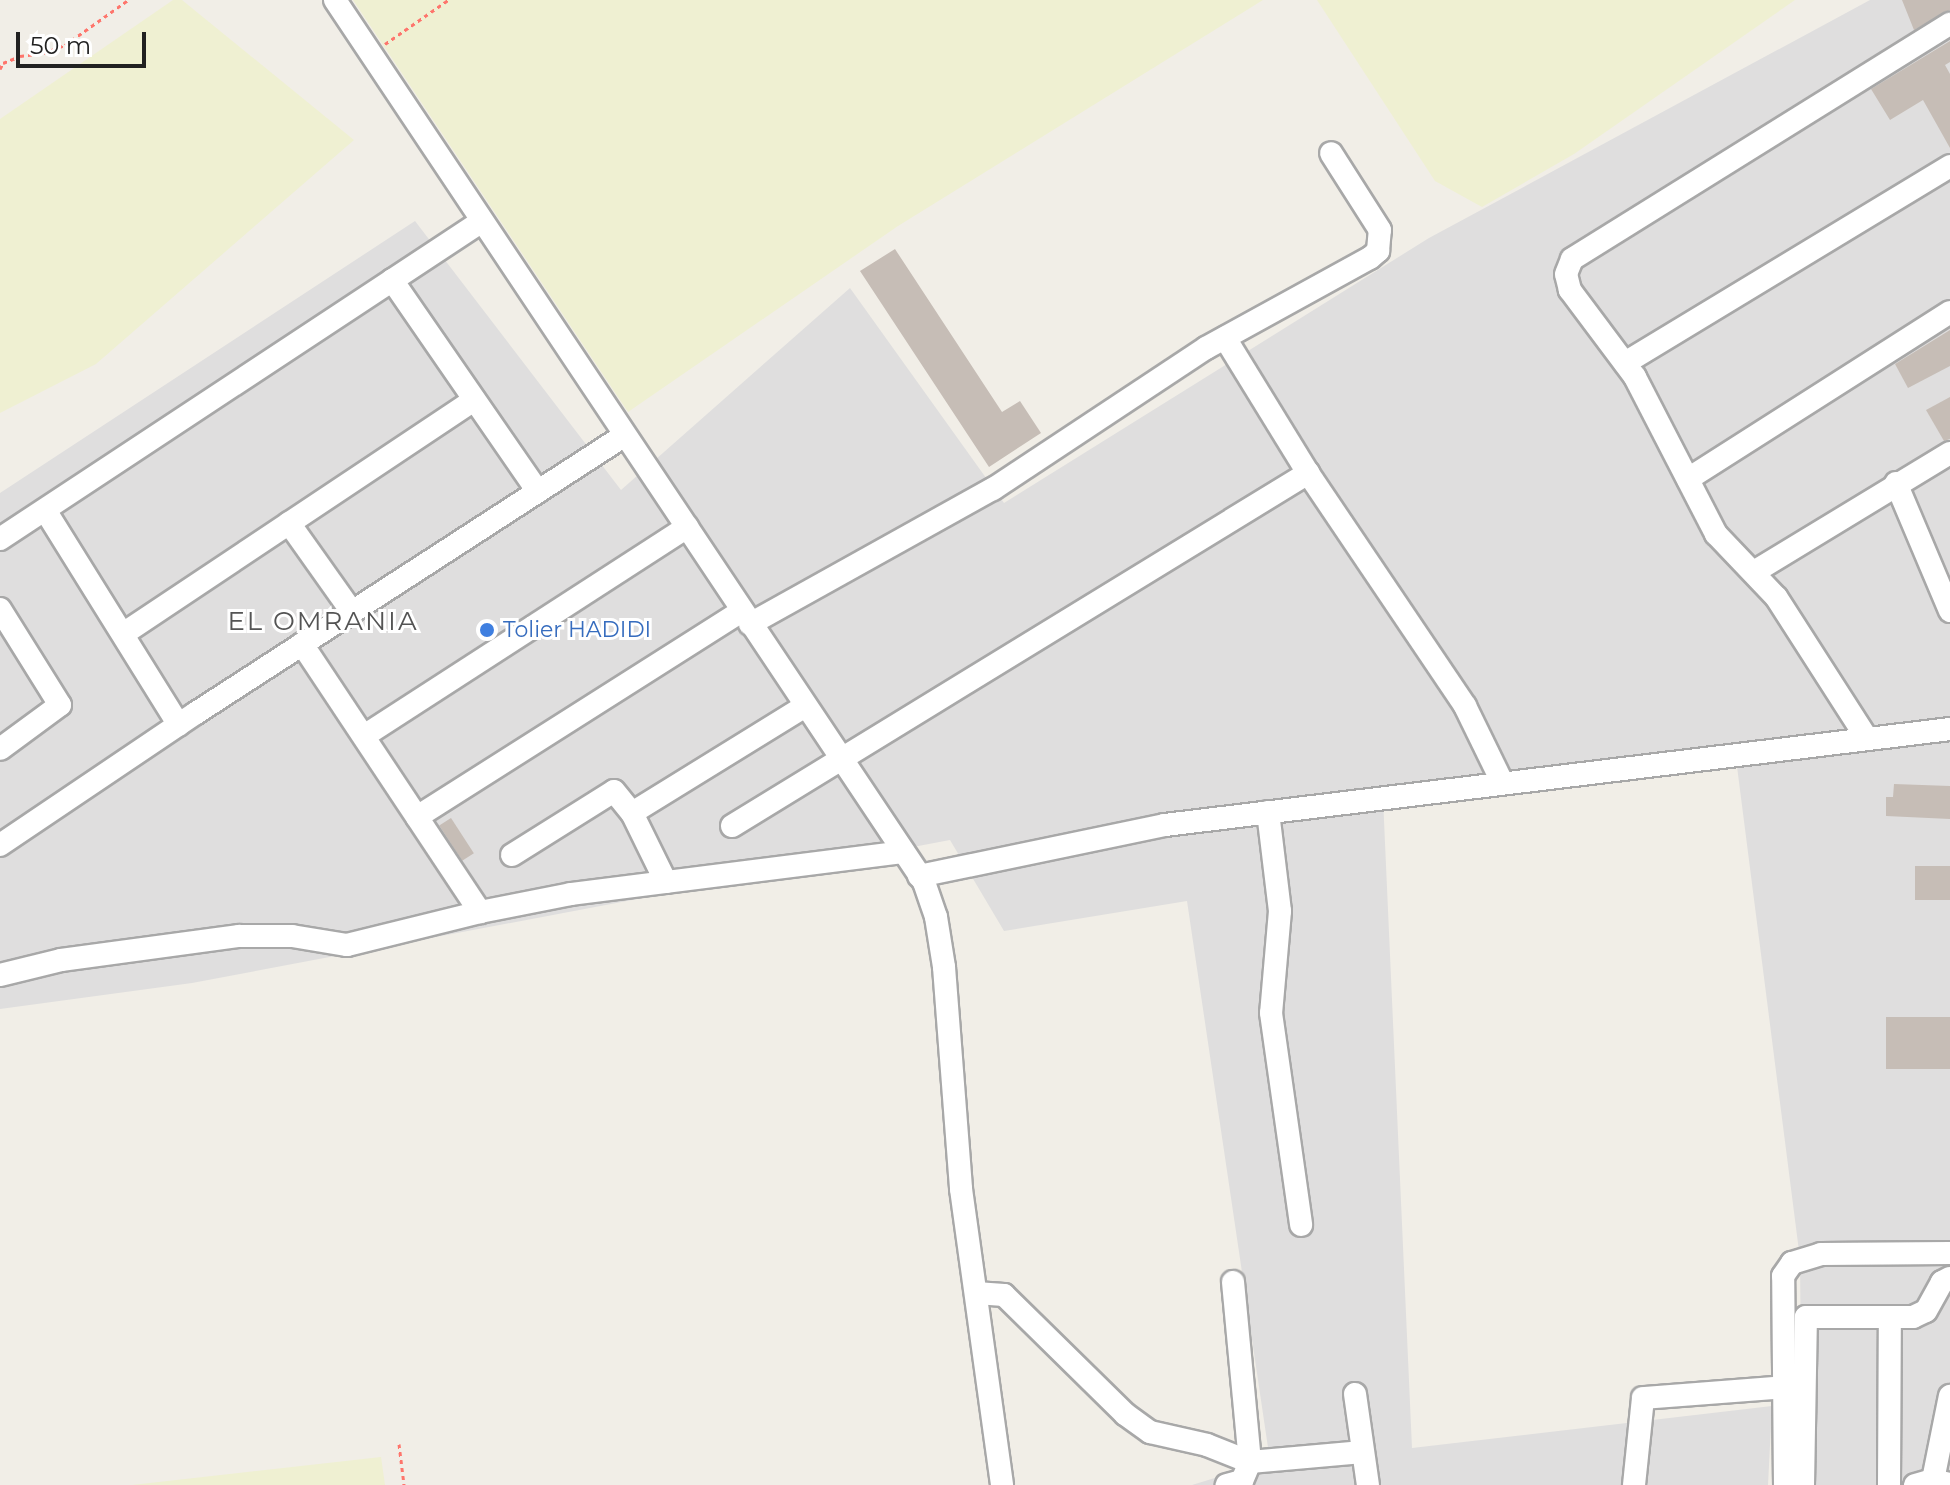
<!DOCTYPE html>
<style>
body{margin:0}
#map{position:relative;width:1950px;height:1485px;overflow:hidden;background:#f1eee7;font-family:Montserrat,sans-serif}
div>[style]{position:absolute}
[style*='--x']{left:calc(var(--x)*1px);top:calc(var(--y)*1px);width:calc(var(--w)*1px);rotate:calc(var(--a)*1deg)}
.residential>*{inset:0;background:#dfdede}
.farmland>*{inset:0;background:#eff0d2}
.building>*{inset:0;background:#c6bdb6;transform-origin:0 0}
.path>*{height:3px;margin-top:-1.5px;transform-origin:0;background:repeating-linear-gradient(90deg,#fe756c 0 4px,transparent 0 8px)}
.roads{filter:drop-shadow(2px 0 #a8a8a8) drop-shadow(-2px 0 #a8a8a8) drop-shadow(0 2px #a8a8a8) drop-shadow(0 -2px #a8a8a8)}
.minor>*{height:22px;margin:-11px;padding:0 11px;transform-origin:11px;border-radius:11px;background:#fff}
.dots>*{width:22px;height:22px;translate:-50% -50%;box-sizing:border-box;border:4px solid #fff;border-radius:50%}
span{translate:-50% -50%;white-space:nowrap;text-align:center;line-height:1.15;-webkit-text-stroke:6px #fff;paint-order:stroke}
.shop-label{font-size:22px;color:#366cbe}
.left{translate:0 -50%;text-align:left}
.quarter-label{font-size:26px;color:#545454;letter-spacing:2px}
.scale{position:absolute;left:16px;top:32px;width:130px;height:36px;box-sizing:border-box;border:4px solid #212121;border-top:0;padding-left:10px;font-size:24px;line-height:28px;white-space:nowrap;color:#212121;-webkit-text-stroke:6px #fff;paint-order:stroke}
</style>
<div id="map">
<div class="residential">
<div style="clip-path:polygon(1870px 0,1950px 0,1950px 1485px,1802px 1485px,1800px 1259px,1734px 743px,1383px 798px,1412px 1448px,1772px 1406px,1768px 1485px,1192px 1485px,1270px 1461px,1187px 901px,1004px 931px,950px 840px,192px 983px,0 1009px,0 493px,415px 221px,621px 490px,850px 288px,1004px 503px,1429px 238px)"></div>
</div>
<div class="farmland">
<div style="clip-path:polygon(173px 0,182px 0,354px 140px,96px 364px,0 413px,0 119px)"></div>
<div style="clip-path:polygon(353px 0,1263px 0,898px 226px,628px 412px)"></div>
<div style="clip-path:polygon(1317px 0,1795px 0,1574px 154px,1482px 207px,1435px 181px)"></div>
<div style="clip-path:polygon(381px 1457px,385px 1485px,132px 1485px)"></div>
</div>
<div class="building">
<div style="clip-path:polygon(1902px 0,1950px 0,1950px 10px,1914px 30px)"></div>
<div style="clip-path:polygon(1950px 41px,1950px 62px,1945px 65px,1950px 74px,1950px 148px,1923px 100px,1890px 120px,1871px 89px)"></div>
<div style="clip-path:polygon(895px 249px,1002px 412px,1020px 401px,1041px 433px,989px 467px,860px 271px)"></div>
<div style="clip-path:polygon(1950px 330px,1950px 366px,1908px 388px,1895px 364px)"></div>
<div style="clip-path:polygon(1950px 397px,1950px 439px,1944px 441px,1926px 410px)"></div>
<div style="clip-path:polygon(1894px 784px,1950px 786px,1950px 819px,1886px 816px,1886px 797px,1893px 797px)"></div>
<div style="left:451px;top:818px;width:42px;height:14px;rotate:57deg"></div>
<div style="left:1950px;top:866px;width:34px;height:35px;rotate:90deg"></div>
<div style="left:1886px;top:1017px;width:64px;height:52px"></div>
</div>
<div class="path">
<div style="--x:385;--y:44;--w:77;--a:-34.9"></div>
<div style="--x:0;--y:69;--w:7;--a:-63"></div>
<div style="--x:3;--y:63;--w:18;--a:-22"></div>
<div style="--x:20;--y:56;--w:24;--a:-7"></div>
<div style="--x:44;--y:53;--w:22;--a:-21"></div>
<div style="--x:65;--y:45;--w:77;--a:-35.5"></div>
<div style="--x:399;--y:1444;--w:41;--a:83"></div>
</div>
<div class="roads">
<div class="minor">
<div style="--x:335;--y:0;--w:1061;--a:56.26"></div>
<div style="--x:924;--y:882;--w:37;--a:71"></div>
<div style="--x:936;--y:917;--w:51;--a:80.9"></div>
<div style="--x:944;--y:967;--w:223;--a:85.6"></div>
<div style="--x:961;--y:1189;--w:299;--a:82.1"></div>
<div style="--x:392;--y:280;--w:257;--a:55.4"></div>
<div style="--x:1225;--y:338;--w:158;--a:58.4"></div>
<div style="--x:1308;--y:473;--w:281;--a:56"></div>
<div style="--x:1465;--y:706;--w:85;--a:64"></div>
<div style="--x:1625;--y:363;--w:380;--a:-31.2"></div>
<div style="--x:1688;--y:479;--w:311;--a:-32.5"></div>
<div style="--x:1896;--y:483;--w:139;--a:67.1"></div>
<div style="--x:45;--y:510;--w:253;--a:58.1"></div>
<div style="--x:289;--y:523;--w:109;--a:54.7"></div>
<div style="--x:0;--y:539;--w:577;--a:-33.41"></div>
<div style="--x:1754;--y:572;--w:229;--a:-31.3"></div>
<div style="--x:0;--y:609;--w:113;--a:58"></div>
<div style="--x:60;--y:705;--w:74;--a:143.7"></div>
<div style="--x:750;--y:624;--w:278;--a:-29.1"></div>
<div style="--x:993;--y:489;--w:255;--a:-33.5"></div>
<div style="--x:1206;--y:348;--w:187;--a:-28.8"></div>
<div style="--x:1370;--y:258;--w:11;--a:-41"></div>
<div style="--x:1378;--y:251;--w:21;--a:-85"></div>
<div style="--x:1380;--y:230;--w:91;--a:-122.5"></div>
<div style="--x:123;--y:634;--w:422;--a:-33.7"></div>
<div style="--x:302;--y:644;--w:322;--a:56.4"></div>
<div style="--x:364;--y:736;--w:385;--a:-32.9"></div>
<div style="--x:1866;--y:737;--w:166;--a:-122.7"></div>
<div style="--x:1776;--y:597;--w:87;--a:-133.6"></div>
<div style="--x:1716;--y:534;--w:177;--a:-117.3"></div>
<div style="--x:1635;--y:377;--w:109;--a:-126.8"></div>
<div style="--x:1570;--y:290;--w:16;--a:-104"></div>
<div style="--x:1566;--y:274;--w:16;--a:-68"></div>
<div style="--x:1572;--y:259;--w:445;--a:-31.9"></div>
<div style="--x:1268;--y:812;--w:100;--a:83.1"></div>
<div style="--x:1280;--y:911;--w:102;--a:95"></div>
<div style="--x:1271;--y:1013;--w:214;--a:81.9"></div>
<div style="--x:632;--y:813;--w:203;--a:-31.7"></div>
<div style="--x:417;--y:817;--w:385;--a:-32.4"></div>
<div style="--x:732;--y:826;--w:676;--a:-31.5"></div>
<div style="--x:0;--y:845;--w:236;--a:-34"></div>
<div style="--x:196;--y:713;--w:511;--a:-32.94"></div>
<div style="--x:512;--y:855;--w:120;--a:-32.1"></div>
<div style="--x:614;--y:791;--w:28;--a:51"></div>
<div style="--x:632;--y:813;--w:77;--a:63.8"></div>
<div style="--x:919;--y:876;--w:251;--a:-11.7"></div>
<div style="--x:1165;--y:825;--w:791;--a:-6.97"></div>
<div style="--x:0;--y:975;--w:63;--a:-13.8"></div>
<div style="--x:61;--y:960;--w:180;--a:-7.7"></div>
<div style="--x:239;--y:936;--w:53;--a:0"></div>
<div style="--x:292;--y:936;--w:56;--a:9.3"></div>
<div style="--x:347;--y:945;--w:137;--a:-13.9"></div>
<div style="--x:480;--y:912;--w:93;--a:-11.2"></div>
<div style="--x:571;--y:894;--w:335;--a:-7.2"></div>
<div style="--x:1233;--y:1282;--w:181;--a:84.6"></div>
<div style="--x:1250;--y:1462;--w:113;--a:-5.1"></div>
<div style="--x:976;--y:1293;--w:28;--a:4"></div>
<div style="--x:1004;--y:1295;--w:170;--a:44.5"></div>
<div style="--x:1125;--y:1414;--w:31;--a:36"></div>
<div style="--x:1150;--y:1432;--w:58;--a:12.8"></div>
<div style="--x:1207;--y:1445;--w:46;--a:21.6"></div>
<div style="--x:1250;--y:1462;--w:21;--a:113"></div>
<div style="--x:1242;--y:1481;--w:16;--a:165"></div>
<div style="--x:1355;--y:1394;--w:92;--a:81.9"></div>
<div style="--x:1634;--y:1485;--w:87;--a:-84.1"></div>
<div style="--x:1643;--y:1398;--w:143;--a:-4.4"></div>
<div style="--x:1785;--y:1485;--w:209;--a:-90.5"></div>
<div style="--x:1783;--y:1276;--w:16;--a:-55"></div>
<div style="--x:1792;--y:1263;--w:30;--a:-17"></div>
<div style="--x:1821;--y:1254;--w:129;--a:-0.4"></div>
<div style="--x:1803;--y:1485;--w:168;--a:-89"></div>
<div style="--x:1806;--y:1317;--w:107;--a:0"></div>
<div style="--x:1913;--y:1317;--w:14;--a:-25"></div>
<div style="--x:1926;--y:1311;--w:33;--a:-61"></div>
<div style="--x:1942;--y:1282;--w:9;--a:-27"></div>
<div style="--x:1889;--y:1485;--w:168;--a:-89.7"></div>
<div style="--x:1915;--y:1485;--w:18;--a:-16"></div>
<div style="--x:1932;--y:1480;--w:18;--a:13"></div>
<div style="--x:1932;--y:1485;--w:91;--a:-78.6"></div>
</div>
</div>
<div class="dots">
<div style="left:487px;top:630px;background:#3f7fe0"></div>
</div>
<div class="shop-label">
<span class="left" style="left:503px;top:630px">Tolier HADIDI</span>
</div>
<div class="quarter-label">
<span style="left:323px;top:622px">EL OMRANIA</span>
</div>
<div class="scale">50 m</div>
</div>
